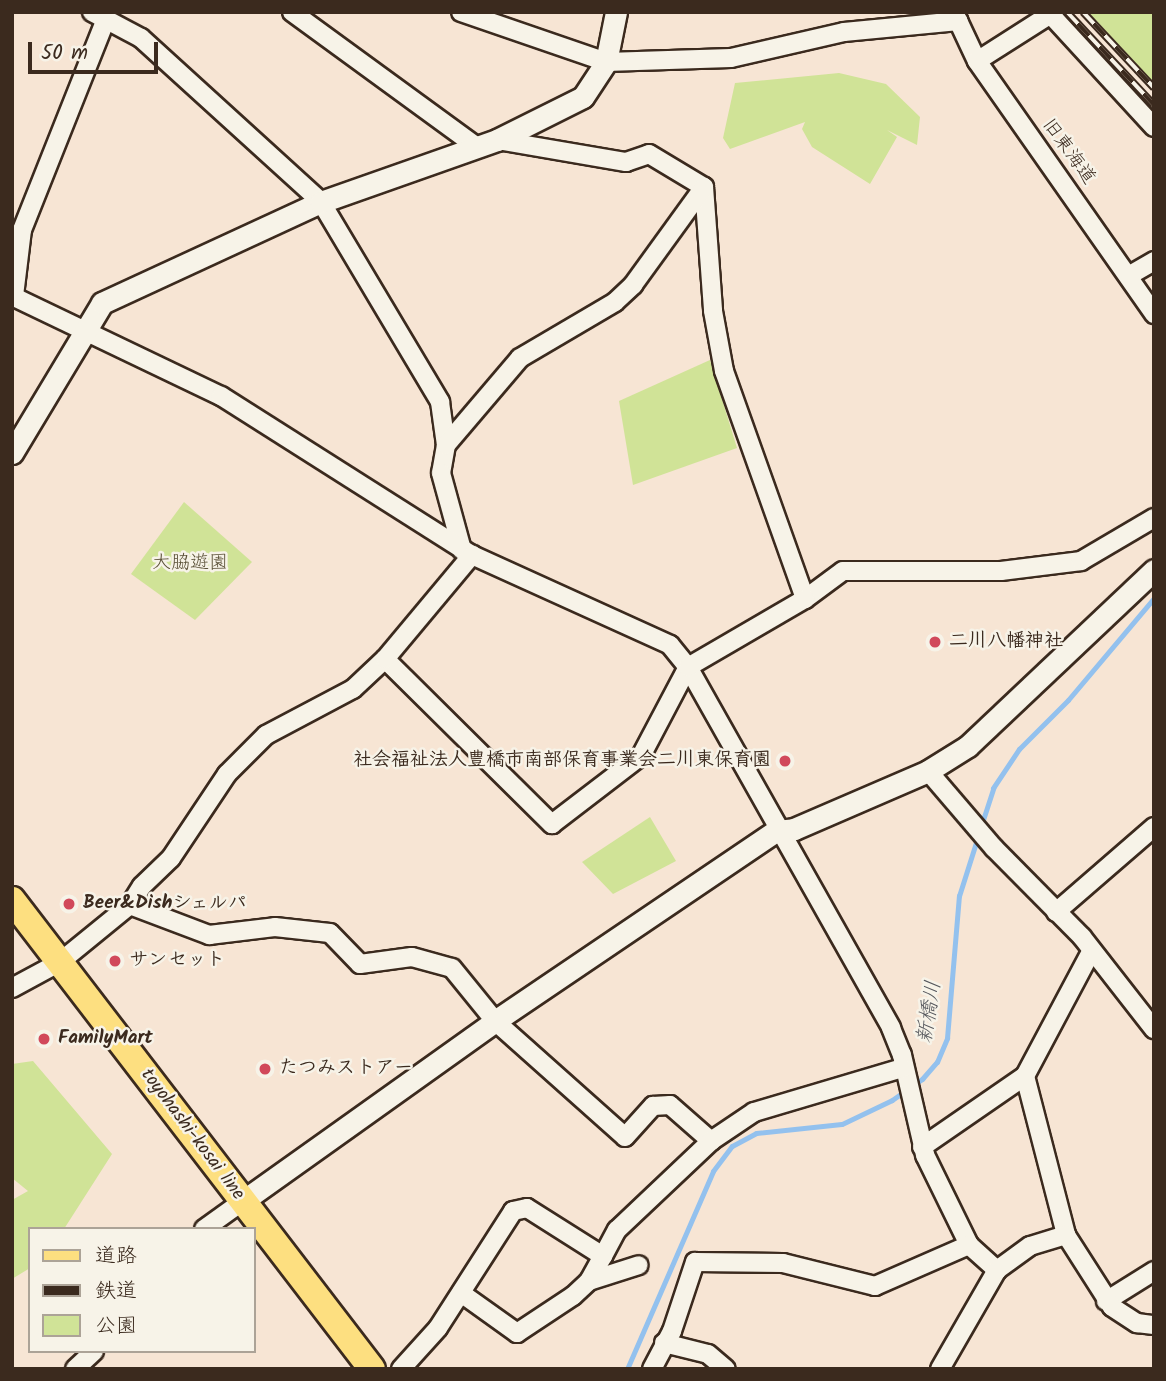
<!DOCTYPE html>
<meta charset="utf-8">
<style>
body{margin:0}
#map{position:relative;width:1166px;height:1381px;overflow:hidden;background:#f7e5d4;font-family:Kalam,"Klee One",sans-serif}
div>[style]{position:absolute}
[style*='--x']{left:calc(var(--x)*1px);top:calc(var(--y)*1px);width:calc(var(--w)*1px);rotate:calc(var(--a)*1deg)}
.green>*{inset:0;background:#d0e397}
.stream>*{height:5px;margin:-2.5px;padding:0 2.5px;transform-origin:2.5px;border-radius:2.5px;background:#93c1ee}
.roads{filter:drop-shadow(2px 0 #3b2a1e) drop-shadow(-2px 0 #3b2a1e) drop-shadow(0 2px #3b2a1e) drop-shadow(0 -2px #3b2a1e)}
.minor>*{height:18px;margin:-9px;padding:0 9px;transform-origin:9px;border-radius:9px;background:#f7f3e8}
.tertiary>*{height:21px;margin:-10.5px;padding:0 10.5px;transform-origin:10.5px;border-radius:10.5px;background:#f7f3e8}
.primary>*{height:26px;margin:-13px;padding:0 13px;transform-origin:13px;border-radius:13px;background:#fddf80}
.rail>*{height:8px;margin-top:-4px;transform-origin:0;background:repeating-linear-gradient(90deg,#f7f3e8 0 16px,#3b2a1e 0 32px);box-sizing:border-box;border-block:2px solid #3b2a1e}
.dots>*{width:19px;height:19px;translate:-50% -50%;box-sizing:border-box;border:4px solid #f7f3e8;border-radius:50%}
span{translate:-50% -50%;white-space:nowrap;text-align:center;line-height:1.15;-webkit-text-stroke:5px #f7f3e8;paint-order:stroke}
.street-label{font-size:19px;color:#3b2a1e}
.park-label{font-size:19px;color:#594f36}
.poi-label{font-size:19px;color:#3b2a1e;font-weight:700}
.left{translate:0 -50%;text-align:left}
.right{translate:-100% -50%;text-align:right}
.water-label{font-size:21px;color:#55575c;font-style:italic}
.frame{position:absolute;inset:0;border:14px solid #3b2a1e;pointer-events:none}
.legend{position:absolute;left:28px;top:1227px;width:228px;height:126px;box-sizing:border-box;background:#f7f3e8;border:2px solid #aca397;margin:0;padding:9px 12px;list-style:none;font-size:21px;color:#3b2a1e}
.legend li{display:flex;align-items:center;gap:14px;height:35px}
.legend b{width:35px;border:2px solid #aca397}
.scale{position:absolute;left:28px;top:42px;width:130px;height:32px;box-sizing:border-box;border:4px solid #3b2a1e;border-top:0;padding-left:9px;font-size:21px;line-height:24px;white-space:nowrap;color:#3b2a1e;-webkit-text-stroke:5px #f7f3e8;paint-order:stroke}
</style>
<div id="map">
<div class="green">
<div style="clip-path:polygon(1088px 12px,1154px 12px,1154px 83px)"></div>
<div style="clip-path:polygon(839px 73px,886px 84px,920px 117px,917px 145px,887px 130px,897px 137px,870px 184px,812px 147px,802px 129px,805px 122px,730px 149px,723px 138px,735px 83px)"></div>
<div style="clip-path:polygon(710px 360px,737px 448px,633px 485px,619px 401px)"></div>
<div style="clip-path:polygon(184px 502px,252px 562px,195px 620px,131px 574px)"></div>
<div style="clip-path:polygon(650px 817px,676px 861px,613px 894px,582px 862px)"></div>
<div style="clip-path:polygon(33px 1061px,112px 1154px,64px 1229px,30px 1229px,30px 1268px,12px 1279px,12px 1200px,28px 1191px,12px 1178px,12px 1064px)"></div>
</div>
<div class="stream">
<div style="--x:981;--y:826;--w:40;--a:-72"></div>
<div style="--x:993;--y:788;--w:47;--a:-56.3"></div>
<div style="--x:1019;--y:749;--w:69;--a:-45"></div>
<div style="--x:1068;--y:700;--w:133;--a:-49.9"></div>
<div style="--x:627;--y:1369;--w:216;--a:-66.5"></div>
<div style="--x:713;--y:1171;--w:31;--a:-53"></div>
<div style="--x:732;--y:1146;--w:27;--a:-28"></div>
<div style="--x:756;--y:1133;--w:86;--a:-6"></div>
<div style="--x:842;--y:1124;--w:55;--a:-25.6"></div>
<div style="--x:892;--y:1100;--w:37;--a:-35"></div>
<div style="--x:922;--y:1079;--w:23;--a:-49"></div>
<div style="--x:937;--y:1062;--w:26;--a:-67"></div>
<div style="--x:947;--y:1038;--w:143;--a:-85.2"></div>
<div style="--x:959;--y:896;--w:63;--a:-72.4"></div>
</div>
<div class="roads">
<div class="minor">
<div style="--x:92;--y:12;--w:55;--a:28"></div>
<div style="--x:141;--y:38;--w:244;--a:42.3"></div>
<div style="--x:321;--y:202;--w:233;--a:59.2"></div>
<div style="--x:440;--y:402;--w:43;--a:82.1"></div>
<div style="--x:446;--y:445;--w:28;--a:100"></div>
<div style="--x:441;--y:473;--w:80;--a:74.7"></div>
<div style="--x:292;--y:12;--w:229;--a:36.1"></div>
<div style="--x:461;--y:12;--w:153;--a:19"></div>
<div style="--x:606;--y:62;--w:125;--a:-1.8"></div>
<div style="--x:731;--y:58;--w:116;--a:-13"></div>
<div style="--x:844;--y:32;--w:115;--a:-5.5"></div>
<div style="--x:954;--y:12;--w:54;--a:64.9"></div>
<div style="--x:977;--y:61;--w:309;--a:55"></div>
<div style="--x:1051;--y:15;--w:152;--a:47.4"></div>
<div style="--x:977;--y:61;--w:91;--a:-32.5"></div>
<div style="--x:497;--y:140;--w:131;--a:9.7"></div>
<div style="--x:626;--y:162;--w:24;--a:-19"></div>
<div style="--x:649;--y:154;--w:64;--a:31"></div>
<div style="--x:704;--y:187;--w:124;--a:85.8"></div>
<div style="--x:713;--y:311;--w:61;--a:79.6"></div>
<div style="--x:724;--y:371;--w:242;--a:70.4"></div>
<div style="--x:805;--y:599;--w:47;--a:-36.4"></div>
<div style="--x:843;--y:571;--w:158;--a:0"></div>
<div style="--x:1001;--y:571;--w:81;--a:-7.1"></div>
<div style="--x:1081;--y:561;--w:85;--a:-30.5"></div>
<div style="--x:1130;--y:275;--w:28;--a:-30"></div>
<div style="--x:12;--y:296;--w:232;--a:25.6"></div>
<div style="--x:221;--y:396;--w:297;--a:32.4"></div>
<div style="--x:472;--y:555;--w:217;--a:24.4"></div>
<div style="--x:670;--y:645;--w:28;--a:51"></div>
<div style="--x:688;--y:667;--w:414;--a:60.6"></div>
<div style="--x:891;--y:1028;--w:29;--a:68"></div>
<div style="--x:902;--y:1055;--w:103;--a:77"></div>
<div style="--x:925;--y:1155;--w:100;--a:63.9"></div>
<div style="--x:969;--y:1245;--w:38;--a:42"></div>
<div style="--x:14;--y:296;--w:66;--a:-83.1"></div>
<div style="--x:22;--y:230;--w:227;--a:-68.3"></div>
<div style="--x:446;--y:445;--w:114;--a:-49.6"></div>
<div style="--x:520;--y:358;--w:110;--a:-30.5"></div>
<div style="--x:615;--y:302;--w:25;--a:-43"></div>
<div style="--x:633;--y:285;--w:121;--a:-54.1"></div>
<div style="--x:385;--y:659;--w:235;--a:44.7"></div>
<div style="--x:552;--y:824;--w:112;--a:-37.4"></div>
<div style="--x:641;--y:756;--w:101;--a:-62.2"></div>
<div style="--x:688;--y:667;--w:135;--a:-30.2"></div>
<div style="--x:928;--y:771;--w:101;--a:49.4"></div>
<div style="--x:994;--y:848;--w:125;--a:45.3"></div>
<div style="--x:1082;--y:937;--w:117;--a:52"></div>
<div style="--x:130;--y:905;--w:85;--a:20.8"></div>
<div style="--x:209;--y:935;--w:66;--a:-6.9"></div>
<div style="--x:275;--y:927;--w:55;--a:6.2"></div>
<div style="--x:330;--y:933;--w:43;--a:45.9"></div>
<div style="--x:360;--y:964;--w:52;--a:-7.7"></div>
<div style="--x:412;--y:957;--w:41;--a:15.4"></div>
<div style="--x:452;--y:968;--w:68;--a:50.9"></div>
<div style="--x:495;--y:1021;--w:174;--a:41.7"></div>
<div style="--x:625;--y:1137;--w:42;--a:-47.9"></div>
<div style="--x:653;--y:1106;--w:17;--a:-3"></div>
<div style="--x:670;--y:1105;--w:55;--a:41.3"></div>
<div style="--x:1056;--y:912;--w:130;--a:-40.9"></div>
<div style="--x:12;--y:988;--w:55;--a:-28.4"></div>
<div style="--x:60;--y:962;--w:90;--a:-39.2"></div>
<div style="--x:130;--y:905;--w:22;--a:-58"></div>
<div style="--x:142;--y:886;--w:40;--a:-44"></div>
<div style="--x:171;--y:858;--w:101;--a:-56.3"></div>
<div style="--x:227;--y:774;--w:55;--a:-45"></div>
<div style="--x:266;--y:735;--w:98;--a:-27.9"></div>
<div style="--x:353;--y:689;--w:44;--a:-43.2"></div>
<div style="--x:385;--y:659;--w:136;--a:-50.1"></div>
<div style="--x:1025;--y:1076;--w:164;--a:75.5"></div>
<div style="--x:922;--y:1147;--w:125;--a:-34.6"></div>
<div style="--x:1025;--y:1076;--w:140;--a:-62"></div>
<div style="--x:204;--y:1229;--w:48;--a:-35.7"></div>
<div style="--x:589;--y:1281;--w:52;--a:-17.7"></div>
<div style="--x:461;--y:1293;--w:69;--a:35.5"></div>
<div style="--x:517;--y:1333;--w:67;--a:-33.5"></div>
<div style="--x:573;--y:1296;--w:22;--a:-43"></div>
<div style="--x:589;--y:1281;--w:29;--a:-61"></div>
<div style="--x:1106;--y:1301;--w:57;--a:-32"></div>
<div style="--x:664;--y:1343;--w:45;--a:14"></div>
<div style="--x:708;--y:1354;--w:23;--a:40"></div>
<div style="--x:75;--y:1369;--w:26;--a:-43"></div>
<div style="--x:401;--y:1369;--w:55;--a:-47.9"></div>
<div style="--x:438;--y:1328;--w:139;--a:-57.3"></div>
<div style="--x:513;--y:1211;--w:14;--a:-12"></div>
<div style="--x:527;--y:1208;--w:90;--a:32.3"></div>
<div style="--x:603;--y:1256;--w:30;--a:-62"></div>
<div style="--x:617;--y:1230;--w:129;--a:-43.4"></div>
<div style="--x:711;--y:1141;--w:52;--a:-34"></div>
<div style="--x:754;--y:1112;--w:155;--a:-16.5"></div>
<div style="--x:652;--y:1369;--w:43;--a:-62.2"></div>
<div style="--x:672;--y:1331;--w:73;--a:-71.6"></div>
<div style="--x:695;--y:1262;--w:88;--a:0.7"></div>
<div style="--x:783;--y:1263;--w:95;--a:14"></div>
<div style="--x:875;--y:1286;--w:103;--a:-23.6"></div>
<div style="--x:940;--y:1369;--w:114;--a:-60.1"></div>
<div style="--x:997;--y:1270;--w:41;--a:-36"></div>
<div style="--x:1030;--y:1246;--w:38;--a:-17"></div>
<div style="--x:1066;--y:1235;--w:85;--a:57.4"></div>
<div style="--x:1112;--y:1307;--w:30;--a:33"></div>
<div style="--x:1137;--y:1323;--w:17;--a:7"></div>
</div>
<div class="tertiary">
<div style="--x:12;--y:453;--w:175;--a:-59"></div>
<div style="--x:102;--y:303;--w:241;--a:-24.8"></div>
<div style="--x:321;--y:202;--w:187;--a:-19.4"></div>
<div style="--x:497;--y:140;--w:96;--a:-26.6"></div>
<div style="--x:583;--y:97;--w:42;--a:-56.7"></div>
<div style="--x:606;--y:62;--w:51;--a:-78.7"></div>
<div style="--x:243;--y:1201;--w:310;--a:-35.5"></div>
<div style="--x:495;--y:1021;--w:339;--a:-34.1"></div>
<div style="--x:776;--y:831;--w:18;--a:-6"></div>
<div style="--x:794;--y:829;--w:146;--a:-23.4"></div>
<div style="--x:928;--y:771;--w:47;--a:-32"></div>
<div style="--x:968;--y:746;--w:256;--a:-43.4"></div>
</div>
<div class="primary">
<div style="--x:12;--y:900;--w:591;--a:52.49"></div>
</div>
</div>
<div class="rail">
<div style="--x:1067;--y:12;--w:127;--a:46.9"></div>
<div style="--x:1083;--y:12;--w:104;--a:46.9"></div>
</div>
<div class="dots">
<div style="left:935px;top:642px;background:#d1495b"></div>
<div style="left:785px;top:761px;background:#d1495b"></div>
<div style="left:69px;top:904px;background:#d1495b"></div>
<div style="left:115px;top:961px;background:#d1495b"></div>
<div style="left:44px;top:1039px;background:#d1495b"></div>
<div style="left:265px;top:1069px;background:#d1495b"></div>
</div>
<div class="street-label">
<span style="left:1068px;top:152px;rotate:54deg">旧東海道</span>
<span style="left:192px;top:1135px;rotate:53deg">toyohashi-kosai line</span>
</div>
<div class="park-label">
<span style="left:190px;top:564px">大脇遊園</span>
</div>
<div class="poi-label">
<span class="left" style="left:949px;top:642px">二川八幡神社</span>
<span class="right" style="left:771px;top:761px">社会福祉法人豊橋市南部保育事業会二川東保育園</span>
<span class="left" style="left:83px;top:904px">Beer&amp;Dishシェルパ</span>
<span class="left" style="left:129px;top:961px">サンセット</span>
<span class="left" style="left:58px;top:1039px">FamilyMart</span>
<span class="left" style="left:279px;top:1069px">たつみストアー</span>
</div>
<div class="water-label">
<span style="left:930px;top:1012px;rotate:-81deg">新橋川</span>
</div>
<div class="frame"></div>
<ul class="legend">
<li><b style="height:9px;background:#fddf80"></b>道路</li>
<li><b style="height:9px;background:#3b2a1e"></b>鉄道</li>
<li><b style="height:19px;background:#d0e397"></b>公園</li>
</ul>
<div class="scale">50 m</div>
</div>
